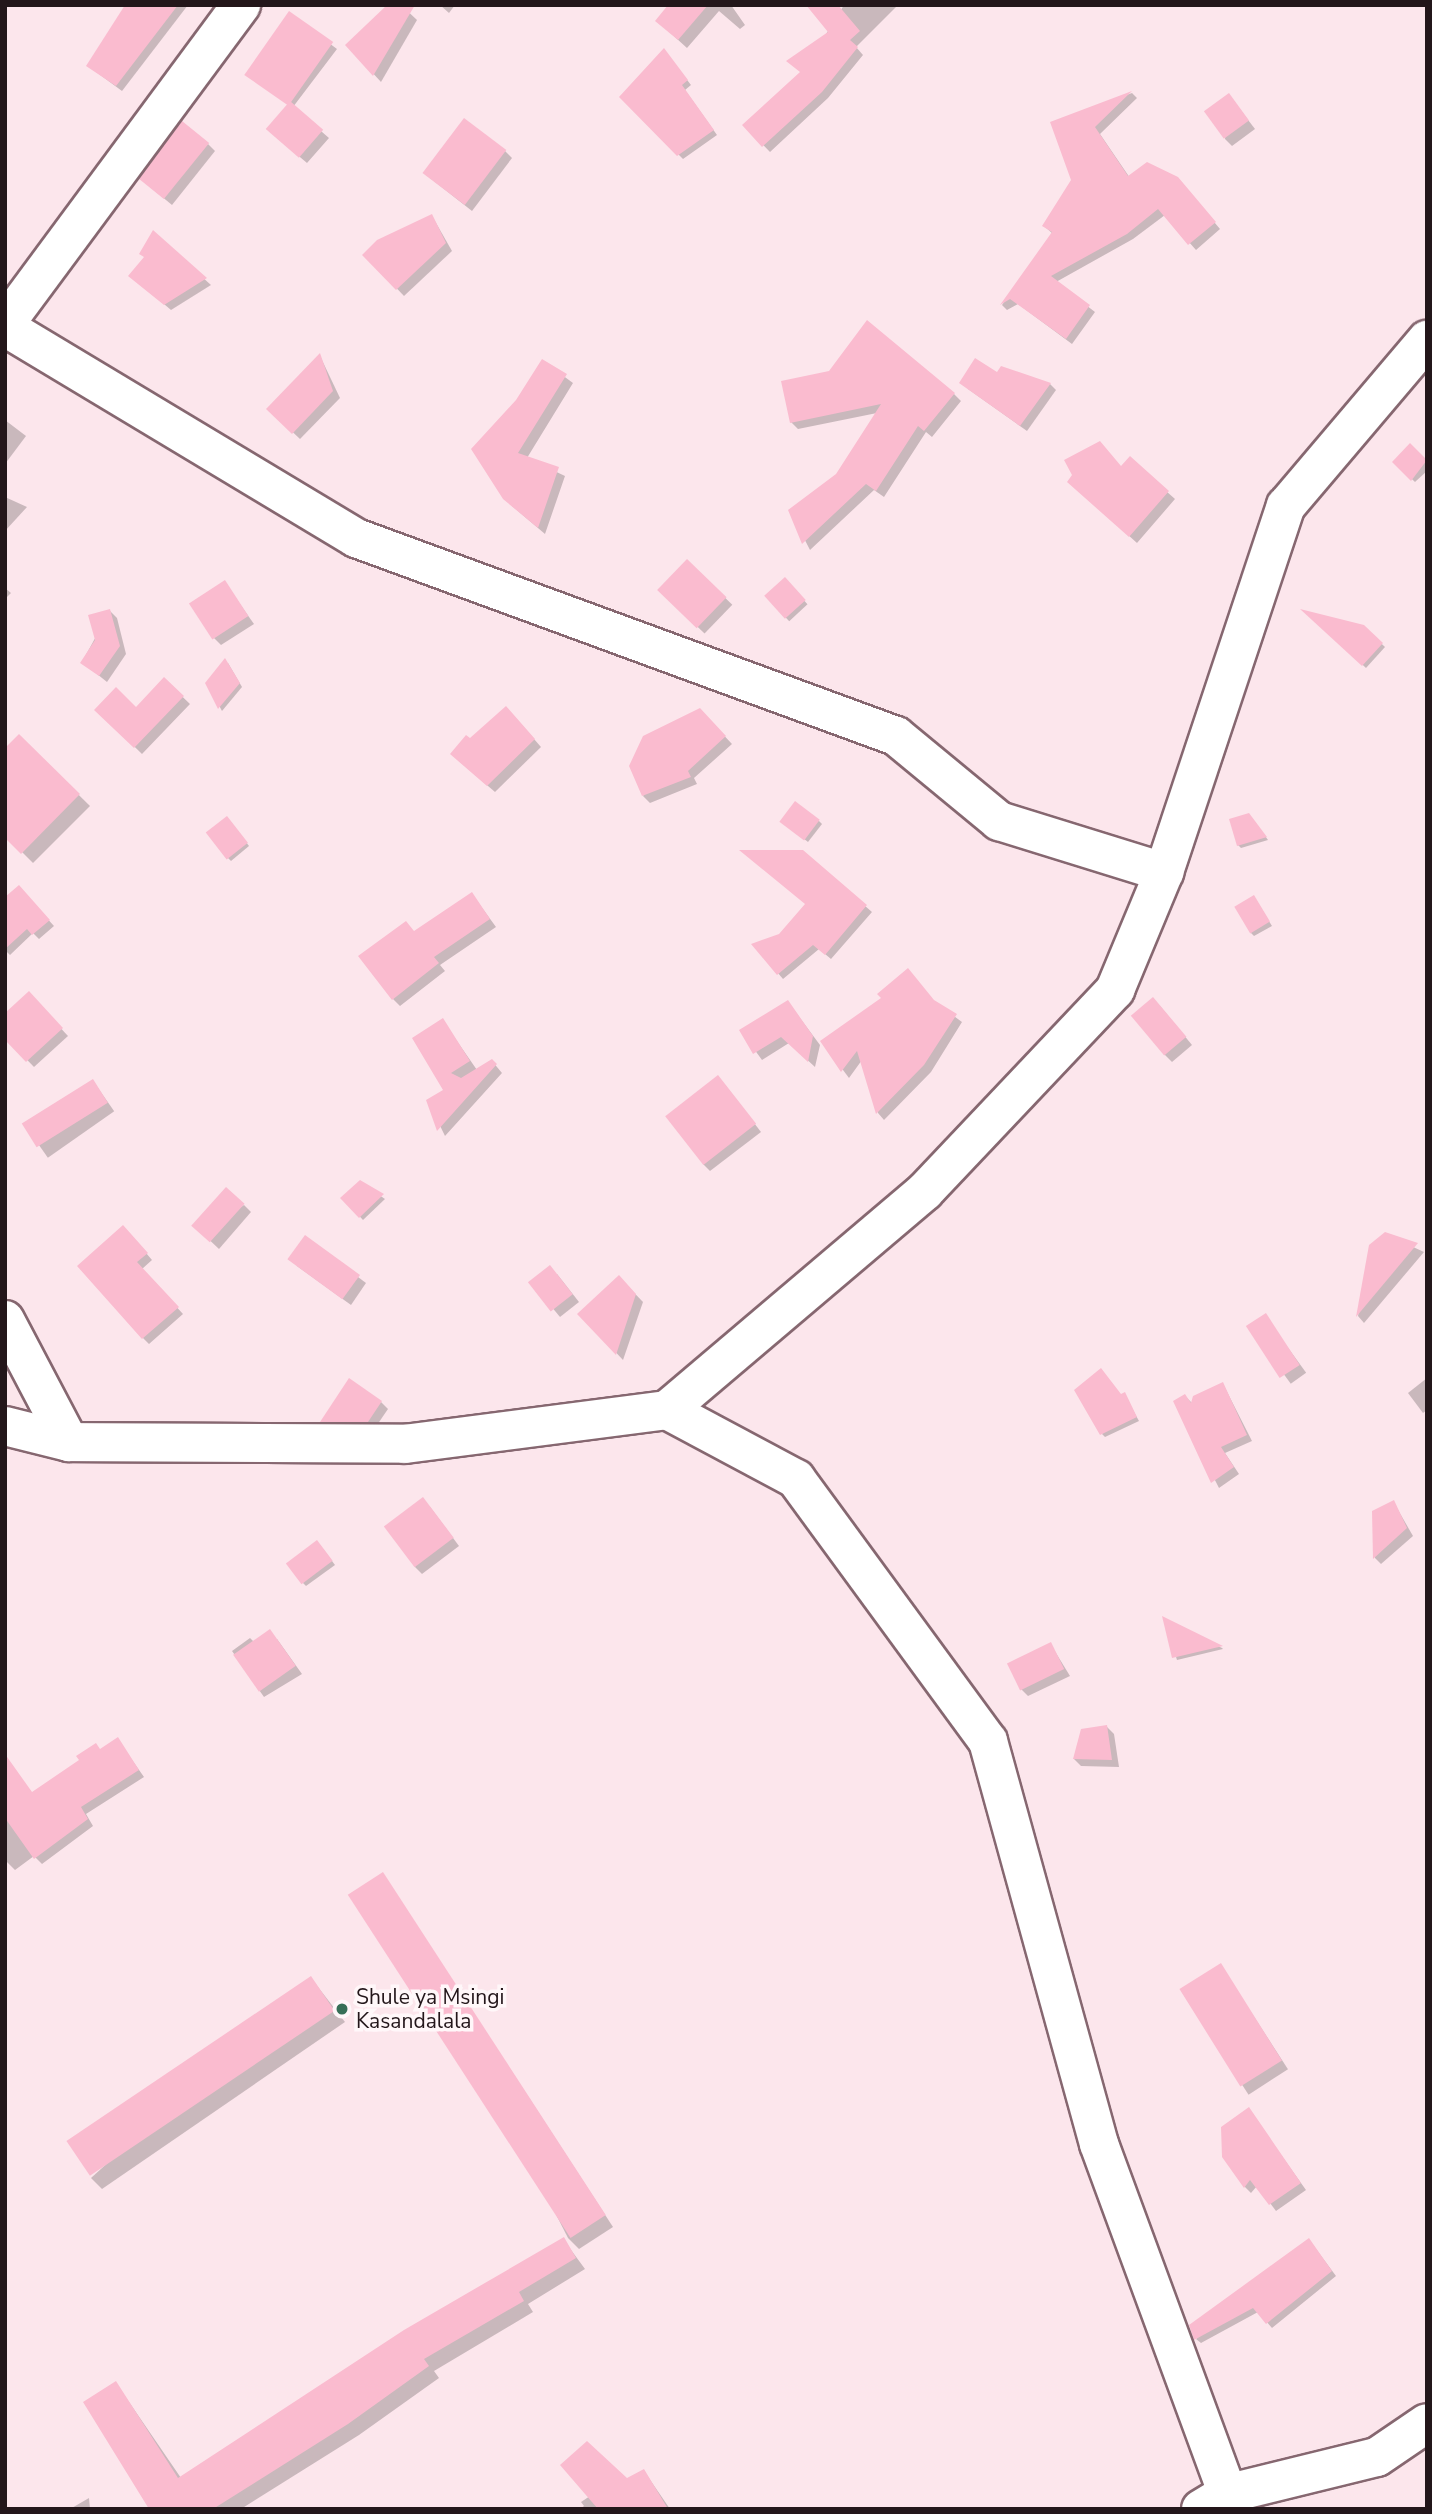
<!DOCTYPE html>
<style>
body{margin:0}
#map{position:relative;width:1432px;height:2514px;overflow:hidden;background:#fce6ec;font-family:"Nunito Sans",sans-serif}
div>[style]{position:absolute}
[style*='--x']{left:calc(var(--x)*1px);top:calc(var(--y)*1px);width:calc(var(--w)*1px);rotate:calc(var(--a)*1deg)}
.shadow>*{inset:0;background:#0003;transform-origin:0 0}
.building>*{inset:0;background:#fabbcf;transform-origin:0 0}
.roads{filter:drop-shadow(2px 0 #866770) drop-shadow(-2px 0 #866770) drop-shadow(0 2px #866770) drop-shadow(0 -2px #866770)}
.minor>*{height:38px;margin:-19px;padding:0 19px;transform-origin:19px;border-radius:19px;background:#fff}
.dots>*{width:19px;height:19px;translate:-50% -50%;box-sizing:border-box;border:4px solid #fff7f9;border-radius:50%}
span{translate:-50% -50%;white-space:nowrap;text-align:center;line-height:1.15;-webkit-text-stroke:7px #fff7f9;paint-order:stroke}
.poi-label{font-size:21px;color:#23161a}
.left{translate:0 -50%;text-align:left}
.frame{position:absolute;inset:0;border:7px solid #23161a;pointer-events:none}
</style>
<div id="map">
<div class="shadow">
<div style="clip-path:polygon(130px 5px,188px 5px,122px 91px,88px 66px)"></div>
<div style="clip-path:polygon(401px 5px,417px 20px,381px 82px,347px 45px)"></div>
<div style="clip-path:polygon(440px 5px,455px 5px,449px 13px)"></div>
<div style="clip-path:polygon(670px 5px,731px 5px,745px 25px,740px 29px,719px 11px,687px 48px,666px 29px)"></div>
<div style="clip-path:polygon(844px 5px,898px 5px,856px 47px,863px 55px,828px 98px,770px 152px,744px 125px,802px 73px)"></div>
<div style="clip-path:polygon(290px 14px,337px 49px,293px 107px,329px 138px,307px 163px,275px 136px,289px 105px,247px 75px)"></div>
<div style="clip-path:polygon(668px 55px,691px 85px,685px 90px,717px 135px,683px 159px,621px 97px)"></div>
<div style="clip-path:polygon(1132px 93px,1137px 98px,1100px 134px,1130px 178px,1183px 185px,1220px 229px,1196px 250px,1165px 215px,1133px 239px,1056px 282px,1095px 312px,1072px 344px,1018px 304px,1007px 310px,1002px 305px,1053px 234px,1044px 226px,1073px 180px,1052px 123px)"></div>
<div style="clip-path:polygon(1229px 95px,1255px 129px,1232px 146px,1225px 139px)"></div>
<div style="clip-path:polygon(208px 144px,215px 151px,172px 205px,149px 186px)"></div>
<div style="clip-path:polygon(505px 151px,512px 158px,472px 211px,425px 174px)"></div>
<div style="clip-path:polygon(432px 216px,452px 251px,404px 296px,365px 255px)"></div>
<div style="clip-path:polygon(153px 233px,211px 285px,171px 310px,137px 281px)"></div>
<div style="clip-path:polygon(320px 356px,340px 398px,300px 439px,268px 409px)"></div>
<div style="clip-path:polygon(543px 361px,573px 383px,527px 458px,565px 476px,545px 534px,512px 506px,517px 401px)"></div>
<div style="clip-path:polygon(997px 374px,1050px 384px,1056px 390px,1027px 431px,968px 389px)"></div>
<div style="clip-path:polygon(783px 382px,954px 394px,961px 401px,932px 437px,926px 432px,884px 497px,874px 490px,810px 550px,790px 511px,837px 475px,877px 413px,798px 429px,791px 422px)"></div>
<div style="clip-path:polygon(5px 420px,26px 436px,5px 464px)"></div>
<div style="clip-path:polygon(1410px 446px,1427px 462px,1427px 471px,1415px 482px,1394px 462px)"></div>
<div style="clip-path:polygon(1130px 459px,1175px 499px,1137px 543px,1077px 489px,1122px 468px)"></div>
<div style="clip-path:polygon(5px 497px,27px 507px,5px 531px)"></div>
<div style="left:687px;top:561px;width:63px;height:40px;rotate:44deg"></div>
<div style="left:785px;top:580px;width:33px;height:25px;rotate:47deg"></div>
<div style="clip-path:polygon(225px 583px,254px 624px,221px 645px,214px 638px)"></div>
<div style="clip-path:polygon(5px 588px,11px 593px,5px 599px)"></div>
<div style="clip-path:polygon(110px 611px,117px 618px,126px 654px,107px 682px,82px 662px)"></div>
<div style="clip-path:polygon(1306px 612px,1363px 626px,1385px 647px,1366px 668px)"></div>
<div style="clip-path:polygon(228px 663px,242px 687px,222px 711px,207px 683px)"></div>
<div style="clip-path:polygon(164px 679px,190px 704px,142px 754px,97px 710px,136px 710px)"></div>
<div style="clip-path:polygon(700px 710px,732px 744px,694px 778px,697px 784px,650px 803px,643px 796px)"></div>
<div style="clip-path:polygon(513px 715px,541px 747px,495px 792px,459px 761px)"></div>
<div style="clip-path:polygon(19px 736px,90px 806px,33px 863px,5px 835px)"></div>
<div style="clip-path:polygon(1252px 818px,1268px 840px,1241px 848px,1238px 845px)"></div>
<div style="clip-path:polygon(230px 821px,249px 846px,231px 861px,228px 858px)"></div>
<div style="clip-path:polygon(819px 821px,822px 824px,808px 842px,785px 824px)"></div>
<div style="clip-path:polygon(803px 852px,872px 912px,831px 959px,819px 949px,783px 979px,754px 945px,780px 935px,807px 904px)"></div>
<div style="clip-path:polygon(24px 893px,54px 926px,39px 939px,33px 933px,10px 955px,5px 950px,5px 900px)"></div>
<div style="clip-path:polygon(472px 894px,496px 927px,440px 965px,445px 971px,400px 1006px,393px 999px,415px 932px)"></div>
<div style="clip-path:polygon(1254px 897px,1272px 926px,1254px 936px,1251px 933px)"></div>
<div style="clip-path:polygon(29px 994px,68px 1036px,34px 1067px,5px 1037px)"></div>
<div style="clip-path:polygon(884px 999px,936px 1003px,962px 1022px,931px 1072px,884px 1120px,878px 1113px,862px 1060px,849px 1078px,822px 1042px)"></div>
<div style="clip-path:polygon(788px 1002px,820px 1045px,815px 1067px,789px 1043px,762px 1060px,741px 1031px)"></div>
<div style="clip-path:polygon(1160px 1006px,1192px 1045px,1172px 1062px,1165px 1055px)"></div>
<div style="clip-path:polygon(443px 1021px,477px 1070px,492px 1061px,502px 1073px,445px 1136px,428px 1101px,445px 1090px)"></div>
<div style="left:93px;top:1081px;width:37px;height:81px;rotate:55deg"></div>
<div style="clip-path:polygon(725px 1085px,761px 1132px,710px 1171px,703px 1164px)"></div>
<div style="clip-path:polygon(360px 1182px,385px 1199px,363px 1220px,343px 1198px)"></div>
<div style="clip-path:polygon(244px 1205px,251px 1212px,219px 1249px,202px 1233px)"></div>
<div style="clip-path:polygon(129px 1233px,152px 1260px,142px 1269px,183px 1314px,149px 1344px,143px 1338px)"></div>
<div style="clip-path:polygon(1385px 1234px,1424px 1252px,1364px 1323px,1358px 1316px,1371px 1246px)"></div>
<div style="clip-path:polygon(306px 1238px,366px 1283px,351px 1305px,297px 1266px)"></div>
<div style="clip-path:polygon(557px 1274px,579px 1302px,560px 1317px,531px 1282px)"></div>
<div style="clip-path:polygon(619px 1277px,643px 1302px,623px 1360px,580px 1314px)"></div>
<div style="left:1265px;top:1316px;width:70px;height:19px;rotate:54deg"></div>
<div style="clip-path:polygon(1427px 1378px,1427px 1410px,1423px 1413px,1408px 1393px)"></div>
<div style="clip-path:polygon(1223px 1384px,1252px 1441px,1225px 1453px,1239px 1474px,1219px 1488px,1175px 1402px,1185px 1396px,1193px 1404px)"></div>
<div style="clip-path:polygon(1124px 1394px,1139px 1421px,1105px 1437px,1102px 1434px)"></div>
<div style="clip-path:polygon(381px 1402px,388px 1409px,375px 1428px,329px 1428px,322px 1421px)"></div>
<div style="clip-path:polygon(1394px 1503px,1413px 1536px,1381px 1564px,1375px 1558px,1374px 1512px)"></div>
<div style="clip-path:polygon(430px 1507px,459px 1546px,422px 1574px,415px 1567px)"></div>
<div style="clip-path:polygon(320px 1545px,335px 1565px,306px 1586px,303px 1583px)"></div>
<div style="clip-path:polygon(1164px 1619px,1222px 1648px,1223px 1649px,1177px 1660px)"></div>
<div style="clip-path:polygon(250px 1638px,254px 1642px,277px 1639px,302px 1674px,264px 1697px,232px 1651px)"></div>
<div style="clip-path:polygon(1051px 1645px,1070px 1676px,1028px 1696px,1021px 1689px)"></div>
<div style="clip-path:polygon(1107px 1727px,1114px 1734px,1119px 1767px,1081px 1766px,1074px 1759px)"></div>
<div style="clip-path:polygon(118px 1740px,144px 1777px,86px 1814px,93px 1826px,42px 1864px,34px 1856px,15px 1870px,5px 1860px,5px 1760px,33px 1794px)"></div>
<div style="clip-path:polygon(383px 1874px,613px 2227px,579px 2249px,568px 2238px)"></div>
<div style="left:1221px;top:1966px;width:123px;height:47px;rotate:57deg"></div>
<div style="clip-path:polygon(311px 1978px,345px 2022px,102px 2189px,91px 2178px)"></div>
<div style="clip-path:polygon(1249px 2110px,1306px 2190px,1276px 2211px,1257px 2186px,1251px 2193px,1245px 2187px,1224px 2156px)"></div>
<div style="clip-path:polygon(563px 2239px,585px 2269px,528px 2304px,533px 2312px,434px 2371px,439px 2378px,359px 2435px,241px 2509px,152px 2509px,116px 2383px,181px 2478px)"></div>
<div style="clip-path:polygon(1313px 2245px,1336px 2276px,1272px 2328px,1258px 2312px,1201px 2343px,1196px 2339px)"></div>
<div style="clip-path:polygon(644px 2471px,670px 2509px,580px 2509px,584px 2506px,581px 2502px,590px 2496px)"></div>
<div style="clip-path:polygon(89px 2498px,90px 2509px,70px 2509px)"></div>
</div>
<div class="building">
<div style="clip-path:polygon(125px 5px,178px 5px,116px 86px,86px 66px)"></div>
<div style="clip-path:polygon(387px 5px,415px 5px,373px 76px,345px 45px)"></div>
<div style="clip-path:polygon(668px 5px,708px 5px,678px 40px,655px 21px)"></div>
<div style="clip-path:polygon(806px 5px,838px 5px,860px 31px,850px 40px,858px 47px,822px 92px,762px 147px,742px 125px,800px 72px,786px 61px,828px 32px)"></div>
<div style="left:289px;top:11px;width:54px;height:78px;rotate:35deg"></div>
<div style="clip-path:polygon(664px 48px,688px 80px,682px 85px,714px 130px,677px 156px,619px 97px)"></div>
<div style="clip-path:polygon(1132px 91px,1095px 127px,1128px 176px,1147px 162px,1178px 177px,1216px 222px,1188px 245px,1158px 209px,1127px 234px,1051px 276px,1090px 305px,1066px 339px,1010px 299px,1000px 305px,1052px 232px,1042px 226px,1071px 180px,1050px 122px)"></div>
<div style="left:1229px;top:93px;width:34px;height:31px;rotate:54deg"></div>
<div style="left:290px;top:101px;width:44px;height:37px;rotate:41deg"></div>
<div style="left:464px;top:118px;width:53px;height:69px;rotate:37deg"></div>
<div style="left:182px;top:121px;width:35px;height:72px;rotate:39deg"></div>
<div style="clip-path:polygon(432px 214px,446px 243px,396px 290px,362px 255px,377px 240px)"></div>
<div style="clip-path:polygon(153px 230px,207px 278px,164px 305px,128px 276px,144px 257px,139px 254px)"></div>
<div style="clip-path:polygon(867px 320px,955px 393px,924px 431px,918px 426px,876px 491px,866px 484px,802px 544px,788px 510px,836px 474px,881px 404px,790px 423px,781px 381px,829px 371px)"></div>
<div style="clip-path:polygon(320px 353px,333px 391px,292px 434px,266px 409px)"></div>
<div style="clip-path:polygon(975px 358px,997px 372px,1001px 366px,1051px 383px,1020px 426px,959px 383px)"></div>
<div style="clip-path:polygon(542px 359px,567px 374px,518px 453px,559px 467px,538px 528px,503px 499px,471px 449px,516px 400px)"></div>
<div style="clip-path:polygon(1100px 441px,1121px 466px,1130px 456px,1169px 491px,1129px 537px,1067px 482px,1072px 475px,1064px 460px)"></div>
<div style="clip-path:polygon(1410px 443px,1427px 460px,1411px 481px,1392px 462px)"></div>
<div style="left:687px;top:559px;width:55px;height:43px;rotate:44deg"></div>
<div style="left:785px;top:577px;width:31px;height:28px;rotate:48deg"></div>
<div style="left:225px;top:580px;width:43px;height:43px;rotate:57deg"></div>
<div style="clip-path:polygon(110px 609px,120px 646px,99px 676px,80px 663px,95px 640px,88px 615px)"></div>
<div style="clip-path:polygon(1300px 609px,1364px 625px,1383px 643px,1362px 666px)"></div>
<div style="clip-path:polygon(225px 658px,240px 683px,218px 709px,205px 683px)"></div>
<div style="clip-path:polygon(164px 677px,184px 696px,134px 748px,94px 710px,116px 687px,136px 707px)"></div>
<div style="clip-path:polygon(506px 706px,535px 739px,487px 786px,450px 754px,466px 735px,470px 738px)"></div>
<div style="clip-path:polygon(700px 708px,726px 736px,688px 771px,691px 777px,642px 796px,629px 766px,643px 736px)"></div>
<div style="clip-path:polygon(19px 734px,80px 794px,21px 854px,5px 838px,5px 748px)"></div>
<div style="left:795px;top:801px;width:31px;height:26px;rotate:37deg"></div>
<div style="clip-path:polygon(1249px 813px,1267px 837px,1237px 846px,1229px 819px)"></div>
<div style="left:227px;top:816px;width:34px;height:27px;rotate:52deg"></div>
<div style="clip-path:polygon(739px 850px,803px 850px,867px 905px,825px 955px,813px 945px,777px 975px,751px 944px,779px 934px,805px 904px)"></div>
<div style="clip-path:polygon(19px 885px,50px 920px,32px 935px,27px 929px,5px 949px,5px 897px)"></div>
<div style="clip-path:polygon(472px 892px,490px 919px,434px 957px,439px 963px,392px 1000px,358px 956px,406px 921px,414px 931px)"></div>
<div style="left:1254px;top:895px;width:31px;height:23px;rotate:59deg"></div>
<div style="clip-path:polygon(908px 968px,934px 1000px,957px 1014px,924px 1065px,876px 1114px,857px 1051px,841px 1072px,820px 1041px,881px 998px,877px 994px)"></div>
<div style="clip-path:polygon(29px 991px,63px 1028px,26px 1062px,5px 1040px,5px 1013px)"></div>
<div style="left:1153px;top:997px;width:52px;height:29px;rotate:50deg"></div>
<div style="clip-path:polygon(788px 1000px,813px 1036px,808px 1062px,781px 1037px,753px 1054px,739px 1030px)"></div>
<div style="clip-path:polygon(443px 1018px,470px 1061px,451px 1073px,461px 1078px,492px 1059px,497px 1064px,437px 1131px,426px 1100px,443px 1090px,412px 1038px)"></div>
<div style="left:718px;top:1075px;width:62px;height:67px;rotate:52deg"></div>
<div style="left:93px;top:1079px;width:28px;height:84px;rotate:58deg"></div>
<div style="clip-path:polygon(360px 1180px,384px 1194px,359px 1218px,340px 1198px)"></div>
<div style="left:226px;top:1187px;width:25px;height:52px;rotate:42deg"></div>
<div style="clip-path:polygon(123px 1225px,148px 1253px,137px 1262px,179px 1307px,142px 1339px,77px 1266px)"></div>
<div style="clip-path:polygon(1385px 1232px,1418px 1243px,1356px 1317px,1369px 1245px)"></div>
<div style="left:305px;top:1235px;width:68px;height:30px;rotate:36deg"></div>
<div style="left:550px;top:1265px;width:37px;height:28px;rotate:52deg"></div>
<div style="clip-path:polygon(619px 1275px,636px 1294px,616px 1355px,577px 1314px)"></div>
<div style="left:1266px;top:1313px;width:62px;height:24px;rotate:57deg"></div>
<div style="clip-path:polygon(1101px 1368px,1121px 1394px,1125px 1392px,1137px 1417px,1100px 1435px,1074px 1390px)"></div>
<div style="clip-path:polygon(349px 1378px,382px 1401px,368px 1422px,320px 1422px)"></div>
<div style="clip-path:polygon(1223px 1382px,1247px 1435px,1221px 1447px,1234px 1467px,1211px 1483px,1173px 1401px,1185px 1394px,1191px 1403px,1193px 1396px)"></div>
<div style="left:423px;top:1497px;width:51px;height:49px;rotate:53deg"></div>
<div style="clip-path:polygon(1394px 1500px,1407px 1528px,1373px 1559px,1372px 1511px)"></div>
<div style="left:317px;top:1540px;width:26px;height:39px;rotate:53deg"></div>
<div style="clip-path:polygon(1162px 1616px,1223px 1646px,1172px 1658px)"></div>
<div style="left:270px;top:1629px;width:45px;height:45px;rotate:55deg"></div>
<div style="left:1051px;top:1642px;width:30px;height:49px;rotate:64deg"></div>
<div style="clip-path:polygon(1107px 1725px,1112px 1760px,1073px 1759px,1081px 1729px)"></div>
<div style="clip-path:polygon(118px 1737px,139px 1770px,81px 1807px,88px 1819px,34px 1859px,5px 1818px,5px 1754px,32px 1792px,79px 1760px,76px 1756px,96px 1743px,100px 1749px)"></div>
<div style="left:383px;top:1872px;width:409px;height:42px;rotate:57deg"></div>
<div style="left:1221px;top:1963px;width:115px;height:49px;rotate:58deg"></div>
<div style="left:311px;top:1976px;width:42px;height:295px;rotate:56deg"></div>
<div style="clip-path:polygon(1249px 2107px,1301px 2183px,1269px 2205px,1250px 2180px,1244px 2188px,1222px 2157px,1221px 2127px)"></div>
<div style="clip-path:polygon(564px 2237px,576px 2258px,519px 2292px,524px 2301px,424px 2359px,429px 2366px,348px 2424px,213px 2509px,149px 2509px,83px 2402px,116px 2381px,178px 2478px,404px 2330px)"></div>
<div style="clip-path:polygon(1309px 2238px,1332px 2271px,1266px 2324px,1253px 2308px,1194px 2340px,1189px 2325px)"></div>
<div style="clip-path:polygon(587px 2441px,627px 2478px,644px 2469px,668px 2509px,598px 2509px,560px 2465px)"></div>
</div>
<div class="roads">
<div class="minor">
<div style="--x:5;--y:324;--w:397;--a:-53.5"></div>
<div style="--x:5;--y:327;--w:410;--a:31"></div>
<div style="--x:356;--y:538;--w:575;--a:20.14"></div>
<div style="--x:896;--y:736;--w:134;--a:39.5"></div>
<div style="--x:999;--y:821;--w:173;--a:17.2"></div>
<div style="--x:5;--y:1320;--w:138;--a:62.3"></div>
<div style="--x:667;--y:1410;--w:146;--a:28.1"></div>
<div style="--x:796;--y:1479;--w:325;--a:53.8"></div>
<div style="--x:988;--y:1741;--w:418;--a:74.6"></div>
<div style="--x:1099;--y:2144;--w:389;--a:69.8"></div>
<div style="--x:5;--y:1426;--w:66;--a:14"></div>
<div style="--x:69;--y:1442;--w:336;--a:0.3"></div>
<div style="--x:405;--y:1444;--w:264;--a:-7.4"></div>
<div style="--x:667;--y:1410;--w:338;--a:-40.3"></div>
<div style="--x:925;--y:1191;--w:277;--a:-46.6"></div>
<div style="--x:1115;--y:990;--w:128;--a:-67.4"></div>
<div style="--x:1164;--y:872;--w:386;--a:-71.6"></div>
<div style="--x:1286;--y:506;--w:218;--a:-49.7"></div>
<div style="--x:1201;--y:2509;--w:29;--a:-31"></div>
<div style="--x:1226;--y:2494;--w:155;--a:-13.8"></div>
<div style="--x:1377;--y:2457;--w:60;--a:-34.2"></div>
</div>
</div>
<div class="dots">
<div style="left:342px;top:2009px;background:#366f57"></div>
</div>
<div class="poi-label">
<span class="left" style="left:356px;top:2009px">Shule ya Msingi<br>Kasandalala</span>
</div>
<div class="frame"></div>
</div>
